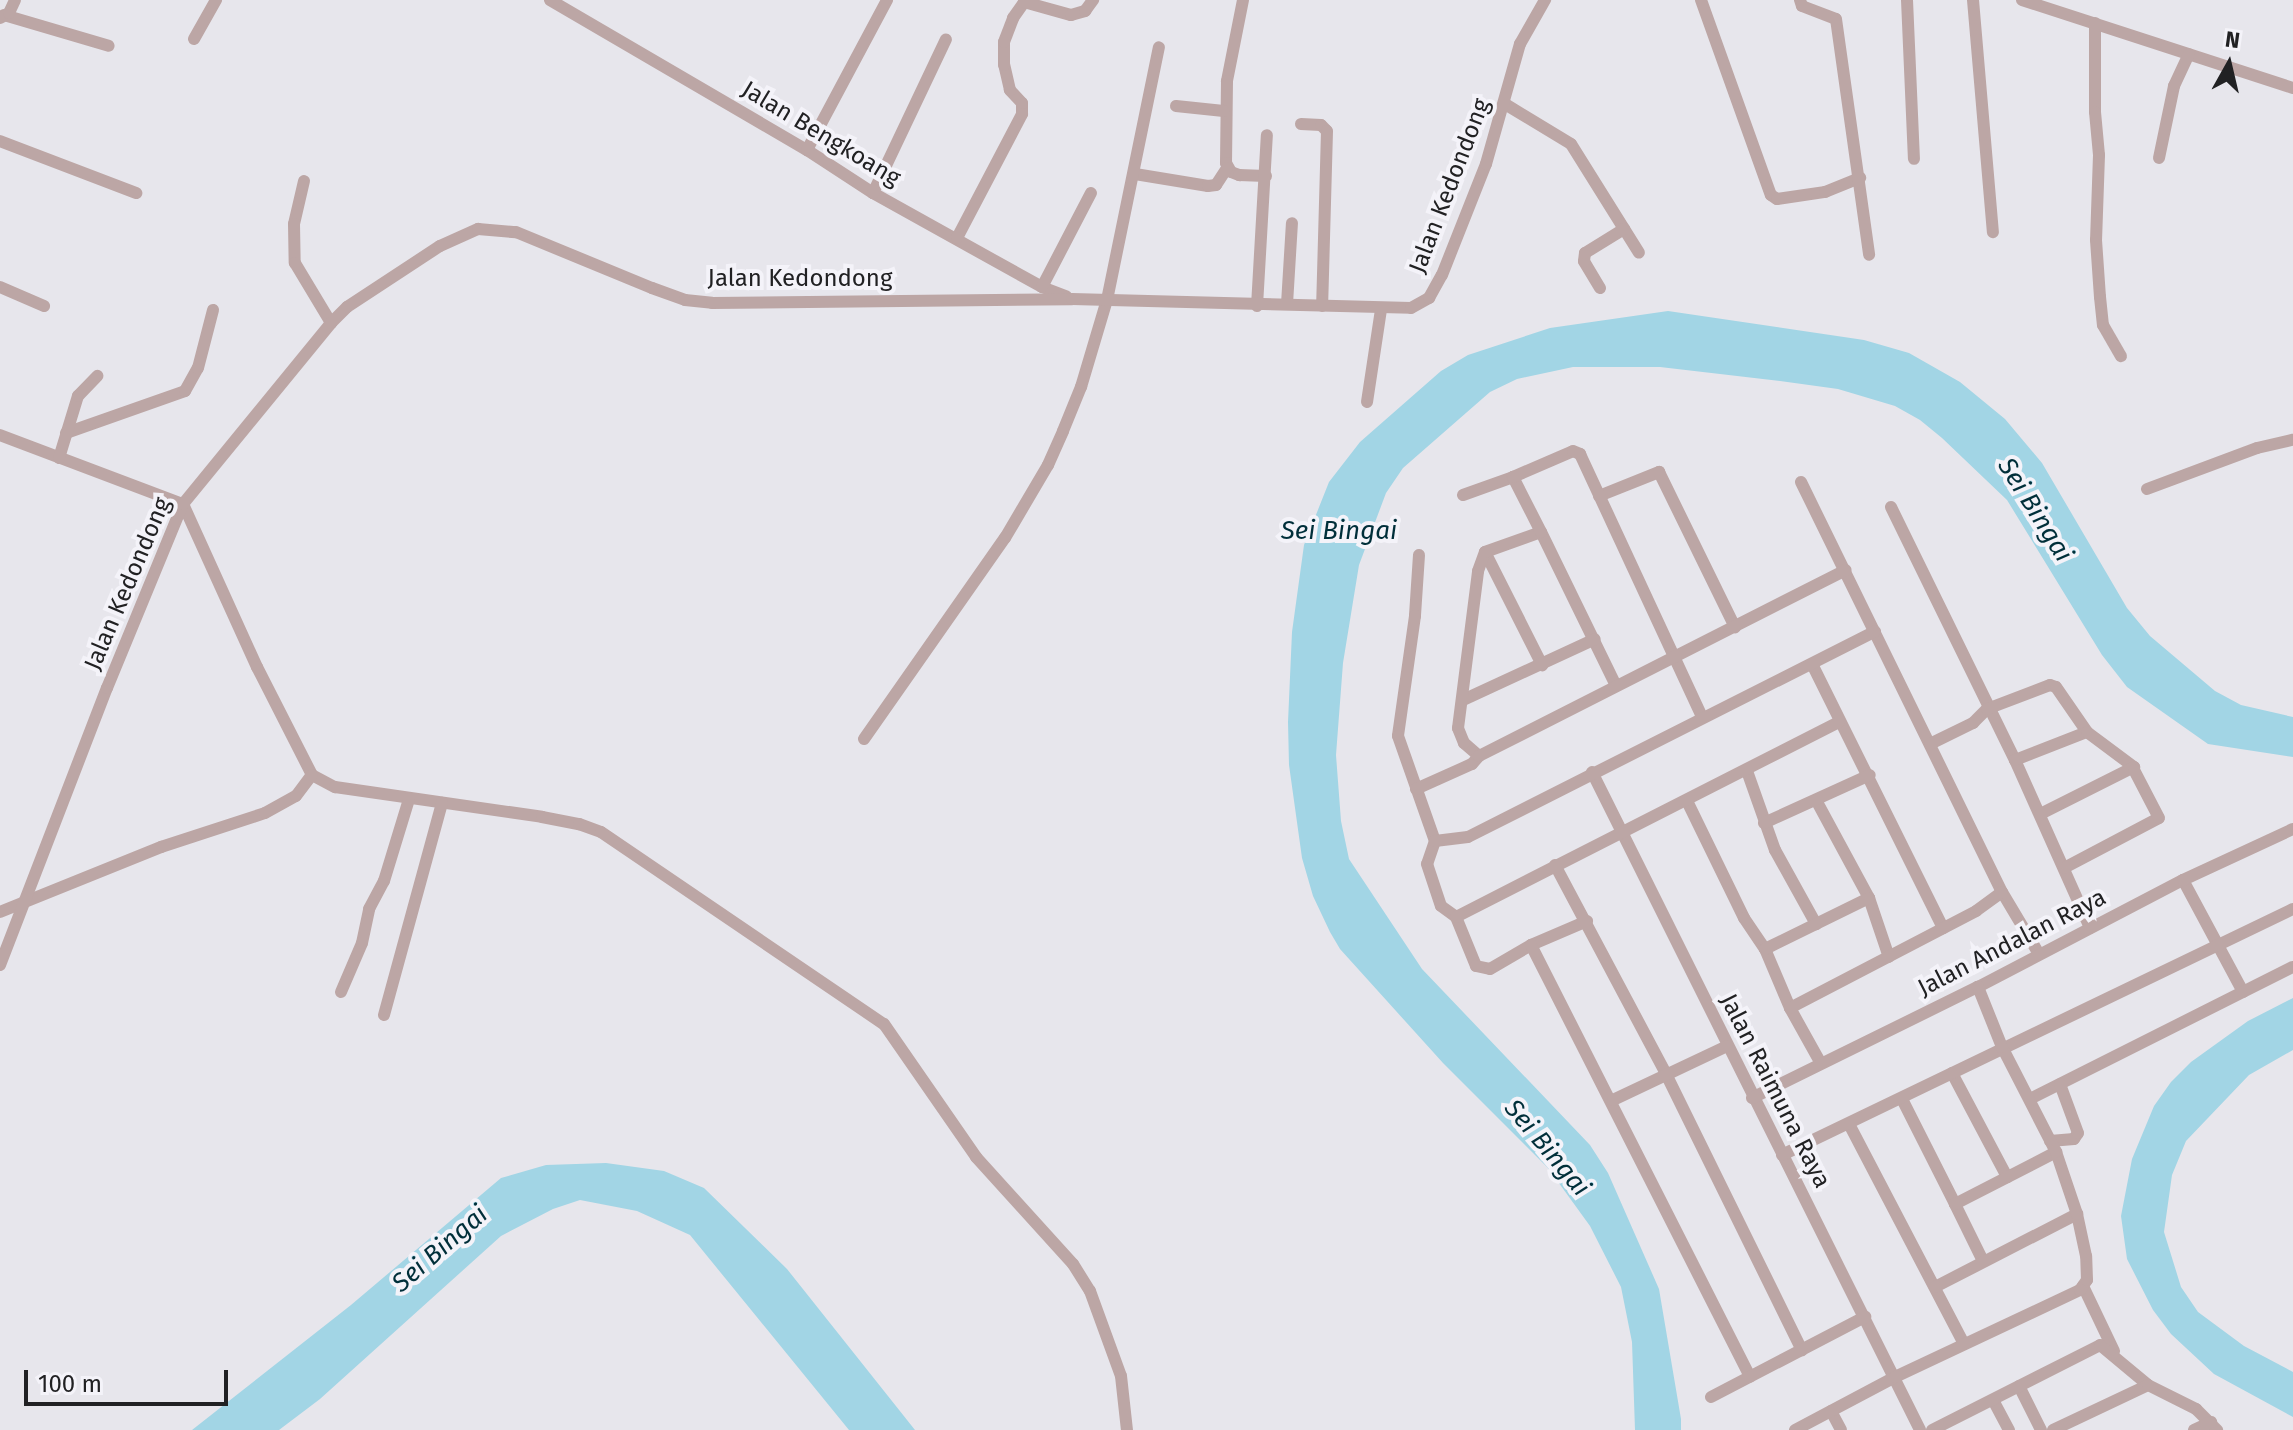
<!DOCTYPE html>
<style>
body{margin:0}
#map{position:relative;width:2293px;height:1430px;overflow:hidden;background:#e7e6ec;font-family:"Fira Sans",sans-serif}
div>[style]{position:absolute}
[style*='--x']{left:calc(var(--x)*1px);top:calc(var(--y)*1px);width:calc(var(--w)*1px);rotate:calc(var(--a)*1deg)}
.water>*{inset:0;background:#a2d5e5}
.street>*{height:12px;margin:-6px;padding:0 6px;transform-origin:6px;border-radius:6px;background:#bca6a5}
span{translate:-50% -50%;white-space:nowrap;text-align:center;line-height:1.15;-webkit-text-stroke:8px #f4f3f9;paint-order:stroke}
.street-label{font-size:24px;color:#212123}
.water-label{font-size:26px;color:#002f3a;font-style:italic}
.north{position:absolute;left:2189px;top:24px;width:80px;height:80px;-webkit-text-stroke:6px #f4f3f9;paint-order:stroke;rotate:8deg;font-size:22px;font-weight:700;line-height:32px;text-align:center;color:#212123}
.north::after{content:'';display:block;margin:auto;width:28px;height:36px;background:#212123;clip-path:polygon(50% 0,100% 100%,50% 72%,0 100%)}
.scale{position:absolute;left:24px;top:1370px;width:204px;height:36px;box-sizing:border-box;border:4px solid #212123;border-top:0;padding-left:10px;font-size:24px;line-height:28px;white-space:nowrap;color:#212123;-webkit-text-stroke:6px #f4f3f9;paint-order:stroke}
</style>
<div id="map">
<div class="water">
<div style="clip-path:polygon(1668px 311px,1864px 340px,1909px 353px,1960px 382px,2005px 419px,2042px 463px,2127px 608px,2150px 636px,2215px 691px,2241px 705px,2293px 717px,2293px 757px,2208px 744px,2127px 687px,2102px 655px,2007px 500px,1942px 438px,1920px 420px,1895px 406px,1838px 389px,1780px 381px,1660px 367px,1573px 367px,1517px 379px,1490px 392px,1403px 468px,1386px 493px,1359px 565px,1343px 663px,1336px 755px,1341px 821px,1349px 859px,1422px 969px,1590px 1145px,1608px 1173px,1659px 1289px,1681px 1419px,1681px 1430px,1635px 1430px,1632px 1342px,1621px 1287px,1590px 1226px,1548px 1168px,1443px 1063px,1340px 949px,1330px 932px,1313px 896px,1302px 858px,1289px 765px,1288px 722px,1292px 632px,1304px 545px,1329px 482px,1360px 442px,1441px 371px,1468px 355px,1550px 328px)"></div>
<div style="clip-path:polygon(2293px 998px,2293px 1050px,2249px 1075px,2186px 1141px,2172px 1175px,2164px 1232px,2181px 1287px,2198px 1312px,2244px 1346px,2293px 1372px,2293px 1417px,2214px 1374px,2171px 1334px,2153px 1310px,2127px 1259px,2121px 1216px,2132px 1159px,2154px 1106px,2171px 1082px,2191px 1062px,2248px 1021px)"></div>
<div style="clip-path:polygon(606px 1163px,664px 1171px,704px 1188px,787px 1269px,915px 1430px,849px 1430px,690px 1235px,637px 1211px,580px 1200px,553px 1209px,501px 1236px,320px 1399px,279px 1430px,192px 1430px,351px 1305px,501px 1178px,546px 1165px)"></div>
</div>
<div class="street">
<div style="--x:550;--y:0;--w:298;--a:30.3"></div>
<div style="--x:807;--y:150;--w:79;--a:33.1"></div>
<div style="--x:873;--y:193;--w:193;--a:29.1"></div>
<div style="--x:1042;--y:287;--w:26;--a:21"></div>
<div style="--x:1243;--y:0;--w:83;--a:101.2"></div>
<div style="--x:1227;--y:81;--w:82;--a:90.7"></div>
<div style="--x:1226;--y:163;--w:10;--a:61"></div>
<div style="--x:1231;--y:172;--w:9;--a:21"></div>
<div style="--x:1239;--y:175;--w:27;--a:2"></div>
<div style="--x:1701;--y:0;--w:207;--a:70.3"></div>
<div style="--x:1771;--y:195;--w:7;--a:34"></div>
<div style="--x:1777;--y:199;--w:49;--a:-8.3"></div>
<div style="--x:1825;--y:192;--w:38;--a:-22"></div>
<div style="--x:1800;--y:0;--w:6;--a:72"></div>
<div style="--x:1802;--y:6;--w:36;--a:21"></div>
<div style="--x:1836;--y:19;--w:238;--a:82"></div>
<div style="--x:1907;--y:0;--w:159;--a:87.5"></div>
<div style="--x:1973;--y:0;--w:233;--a:85.1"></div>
<div style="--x:2022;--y:0;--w:285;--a:18"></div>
<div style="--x:4;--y:15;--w:109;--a:16.4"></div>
<div style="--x:0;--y:18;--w:10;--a:-29"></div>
<div style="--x:9;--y:13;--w:14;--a:-65"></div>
<div style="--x:2095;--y:23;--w:89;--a:90"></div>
<div style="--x:2095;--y:112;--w:43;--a:84.7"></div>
<div style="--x:2099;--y:155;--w:85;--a:92"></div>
<div style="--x:2096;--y:240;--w:57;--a:86"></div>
<div style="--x:2100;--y:297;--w:28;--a:84"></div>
<div style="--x:2103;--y:325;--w:36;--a:60"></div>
<div style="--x:194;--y:39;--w:45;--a:-60.6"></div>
<div style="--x:1505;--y:104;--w:77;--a:31.2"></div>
<div style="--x:1571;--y:144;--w:128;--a:58"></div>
<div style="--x:1176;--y:106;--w:48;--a:5.9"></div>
<div style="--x:1301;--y:124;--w:20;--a:3"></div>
<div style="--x:1321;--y:125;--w:8;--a:45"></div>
<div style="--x:1327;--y:131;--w:175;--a:91.6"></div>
<div style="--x:0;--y:141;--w:146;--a:20.9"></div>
<div style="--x:807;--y:150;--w:170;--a:-61.9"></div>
<div style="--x:2159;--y:158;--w:74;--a:-78.2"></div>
<div style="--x:2174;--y:86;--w:35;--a:-65"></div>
<div style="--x:1135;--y:174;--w:74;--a:9.3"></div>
<div style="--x:1208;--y:186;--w:8;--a:-7"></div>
<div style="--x:1216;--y:185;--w:20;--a:-57"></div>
<div style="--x:304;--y:181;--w:44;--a:103.1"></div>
<div style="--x:294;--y:224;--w:39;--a:89"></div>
<div style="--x:295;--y:263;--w:70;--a:59"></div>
<div style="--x:873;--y:193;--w:170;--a:-64.6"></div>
<div style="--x:957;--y:238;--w:140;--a:-62.3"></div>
<div style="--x:1022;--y:114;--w:11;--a:-90"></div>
<div style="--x:1022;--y:103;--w:18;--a:-133"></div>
<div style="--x:1010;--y:90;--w:26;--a:-103"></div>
<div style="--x:1004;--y:65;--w:23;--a:-90"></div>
<div style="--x:1004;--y:42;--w:26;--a:-69"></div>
<div style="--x:1013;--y:18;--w:19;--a:-55"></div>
<div style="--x:1024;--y:2;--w:49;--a:15.5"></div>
<div style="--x:1071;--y:15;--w:15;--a:-16"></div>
<div style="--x:1085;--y:11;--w:14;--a:-54"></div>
<div style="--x:0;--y:287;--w:48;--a:23.4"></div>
<div style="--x:1042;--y:287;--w:106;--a:-62.5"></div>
<div style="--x:1600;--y:288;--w:31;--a:-121"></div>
<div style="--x:1584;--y:261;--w:8;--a:-83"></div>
<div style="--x:1585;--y:253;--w:46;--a:-31.6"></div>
<div style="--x:1287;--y:304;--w:81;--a:-86.5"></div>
<div style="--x:1257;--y:306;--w:171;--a:-86.7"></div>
<div style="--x:1367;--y:402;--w:94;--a:-81.4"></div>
<div style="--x:66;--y:433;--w:126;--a:-19.4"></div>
<div style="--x:185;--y:391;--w:26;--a:-61"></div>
<div style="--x:198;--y:368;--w:60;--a:-75.5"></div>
<div style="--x:0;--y:435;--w:196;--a:20.7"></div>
<div style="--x:183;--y:504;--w:179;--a:65.6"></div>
<div style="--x:257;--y:667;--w:121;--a:63"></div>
<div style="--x:312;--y:775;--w:26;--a:28"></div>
<div style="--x:335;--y:787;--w:209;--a:8.2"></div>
<div style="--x:542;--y:817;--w:38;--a:11"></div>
<div style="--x:579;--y:824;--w:23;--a:20"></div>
<div style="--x:601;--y:832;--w:342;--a:34.2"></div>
<div style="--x:884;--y:1024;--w:162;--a:55.3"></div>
<div style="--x:976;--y:1157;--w:144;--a:47.8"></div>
<div style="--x:1073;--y:1264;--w:32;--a:58"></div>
<div style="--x:1090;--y:1291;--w:90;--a:70"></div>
<div style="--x:1121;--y:1376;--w:54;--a:83.7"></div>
<div style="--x:59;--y:458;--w:65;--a:-73"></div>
<div style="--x:78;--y:396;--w:28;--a:-46"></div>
<div style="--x:1801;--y:482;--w:457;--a:63.9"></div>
<div style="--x:2002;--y:892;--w:72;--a:59.2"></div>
<div style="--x:2147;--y:489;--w:117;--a:-20.4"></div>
<div style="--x:2257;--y:448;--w:37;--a:-13"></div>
<div style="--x:1463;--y:495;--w:53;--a:-19.8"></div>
<div style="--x:1599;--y:496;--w:65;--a:-21.8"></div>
<div style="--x:1659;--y:472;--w:173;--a:63.9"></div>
<div style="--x:1891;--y:507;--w:282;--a:63.9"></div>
<div style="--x:2015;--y:760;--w:184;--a:65.9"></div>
<div style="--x:1541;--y:532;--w:171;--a:64"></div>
<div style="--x:1485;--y:552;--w:127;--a:63.2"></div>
<div style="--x:1419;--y:555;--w:61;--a:93.8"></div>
<div style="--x:1415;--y:616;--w:121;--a:98.1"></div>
<div style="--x:1398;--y:736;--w:111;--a:70.6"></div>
<div style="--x:1435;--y:841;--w:24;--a:109"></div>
<div style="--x:1427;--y:864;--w:44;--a:71.6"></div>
<div style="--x:1441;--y:906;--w:19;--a:36"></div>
<div style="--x:1456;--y:917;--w:53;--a:67.8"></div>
<div style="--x:1476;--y:966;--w:14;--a:12"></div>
<div style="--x:1490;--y:969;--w:48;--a:-30.3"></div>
<div style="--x:1531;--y:945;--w:61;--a:-23.2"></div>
<div style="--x:1812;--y:664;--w:295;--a:63.6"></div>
<div style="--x:1463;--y:700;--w:145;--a:-24.8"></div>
<div style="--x:864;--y:739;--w:246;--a:-55"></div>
<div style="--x:1005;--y:538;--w:85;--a:-59.5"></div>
<div style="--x:1048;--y:465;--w:37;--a:-66"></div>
<div style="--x:1063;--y:431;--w:48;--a:-67.8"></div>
<div style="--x:1081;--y:387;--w:91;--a:-73.4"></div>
<div style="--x:1107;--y:300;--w:258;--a:-78.4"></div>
<div style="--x:1930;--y:744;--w:48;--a:-26"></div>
<div style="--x:1973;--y:723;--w:20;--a:-45"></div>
<div style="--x:1987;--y:709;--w:67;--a:-20.9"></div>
<div style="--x:2050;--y:685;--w:6;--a:18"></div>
<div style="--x:2056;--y:687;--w:55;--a:55.4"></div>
<div style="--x:1479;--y:756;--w:20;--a:-139"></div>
<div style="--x:1464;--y:743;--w:16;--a:-112"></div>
<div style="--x:1458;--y:728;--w:158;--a:-82.7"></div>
<div style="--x:1478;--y:571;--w:20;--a:-70"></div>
<div style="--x:1485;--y:552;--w:59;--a:-19.7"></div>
<div style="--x:1541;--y:532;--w:62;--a:-117"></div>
<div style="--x:1513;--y:477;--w:65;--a:-23.4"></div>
<div style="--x:1573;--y:451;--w:8;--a:23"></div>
<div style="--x:1580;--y:454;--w:290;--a:65.1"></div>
<div style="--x:2015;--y:760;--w:77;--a:-21.3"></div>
<div style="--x:2087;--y:732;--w:59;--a:36.7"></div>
<div style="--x:2134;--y:767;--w:105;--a:153.4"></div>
<div style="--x:1747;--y:771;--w:84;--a:70.5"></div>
<div style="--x:1775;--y:850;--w:85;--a:61"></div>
<div style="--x:1592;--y:772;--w:735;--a:63.5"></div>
<div style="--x:1416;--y:789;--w:61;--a:-24.1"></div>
<div style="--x:1472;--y:764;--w:11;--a:-49"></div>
<div style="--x:1479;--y:756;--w:411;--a:-26.9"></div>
<div style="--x:1816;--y:800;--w:111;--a:61.6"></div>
<div style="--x:1869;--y:898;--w:62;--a:71.3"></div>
<div style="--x:1687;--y:801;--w:130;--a:64"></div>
<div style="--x:1744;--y:918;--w:37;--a:56"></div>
<div style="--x:1765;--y:949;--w:64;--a:67"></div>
<div style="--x:1790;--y:1008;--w:62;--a:60.9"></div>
<div style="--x:1764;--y:823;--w:116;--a:-24.4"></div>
<div style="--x:1435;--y:841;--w:33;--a:-7"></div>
<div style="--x:1468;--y:837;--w:456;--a:-26.8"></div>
<div style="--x:1555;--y:865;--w:237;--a:62"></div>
<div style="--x:1666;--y:1074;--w:308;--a:63.8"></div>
<div style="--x:2064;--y:868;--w:107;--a:-27.8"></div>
<div style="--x:2159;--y:818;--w:54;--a:-117.5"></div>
<div style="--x:2183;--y:880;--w:127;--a:61.8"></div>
<div style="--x:0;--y:912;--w:174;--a:-22"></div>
<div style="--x:161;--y:847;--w:109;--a:-18.1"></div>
<div style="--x:265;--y:813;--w:35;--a:-29"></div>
<div style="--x:296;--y:796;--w:26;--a:-53"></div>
<div style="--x:1456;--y:917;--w:430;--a:-27"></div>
<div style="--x:1531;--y:945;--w:484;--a:63.1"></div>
<div style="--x:1765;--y:949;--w:116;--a:-26.1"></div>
<div style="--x:0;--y:965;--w:297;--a:-68.9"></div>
<div style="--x:107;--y:688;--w:199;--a:-67.6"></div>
<div style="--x:183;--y:504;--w:234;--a:-50.7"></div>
<div style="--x:331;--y:323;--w:23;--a:-45"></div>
<div style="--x:347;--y:307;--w:111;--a:-33.3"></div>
<div style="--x:440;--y:246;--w:42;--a:-24.1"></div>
<div style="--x:478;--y:229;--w:38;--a:5"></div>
<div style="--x:516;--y:232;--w:147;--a:22.4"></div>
<div style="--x:652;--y:288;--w:35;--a:20"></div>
<div style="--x:685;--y:300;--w:27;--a:6"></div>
<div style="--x:712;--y:303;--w:360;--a:-0.6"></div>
<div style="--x:1072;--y:299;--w:339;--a:1.5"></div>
<div style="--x:1411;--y:308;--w:21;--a:-29"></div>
<div style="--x:1429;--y:298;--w:26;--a:-61"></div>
<div style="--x:1442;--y:275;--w:119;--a:-68.4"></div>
<div style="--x:1486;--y:164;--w:125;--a:-74.2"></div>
<div style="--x:1520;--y:44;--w:51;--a:-60.4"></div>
<div style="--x:341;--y:992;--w:53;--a:-66.8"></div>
<div style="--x:362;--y:943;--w:35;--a:-78"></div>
<div style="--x:369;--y:909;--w:32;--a:-62"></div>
<div style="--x:384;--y:881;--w:86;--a:-73"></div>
<div style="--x:1790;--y:1008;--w:210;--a:-27.5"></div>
<div style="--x:1976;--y:911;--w:32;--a:-36"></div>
<div style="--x:384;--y:1015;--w:220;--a:-74.7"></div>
<div style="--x:1952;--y:1073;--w:118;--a:62.1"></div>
<div style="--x:1752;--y:1098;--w:252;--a:-26.2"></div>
<div style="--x:1978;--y:987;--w:231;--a:-27.6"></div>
<div style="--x:2183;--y:880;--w:121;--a:-24.9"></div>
<div style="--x:1902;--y:1099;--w:118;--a:63.2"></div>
<div style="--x:2030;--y:1099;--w:294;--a:-26.7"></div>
<div style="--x:1613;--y:1100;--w:126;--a:-25.3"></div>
<div style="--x:1849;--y:1124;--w:248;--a:62.4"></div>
<div style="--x:2050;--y:1141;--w:24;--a:-5"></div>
<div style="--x:2074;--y:1139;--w:7;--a:-56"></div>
<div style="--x:2078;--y:1133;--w:52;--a:-110.2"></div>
<div style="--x:1782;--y:1155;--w:567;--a:-25.71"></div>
<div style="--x:1983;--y:1261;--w:64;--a:-116.2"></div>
<div style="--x:1955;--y:1204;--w:114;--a:-27.2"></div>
<div style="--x:2083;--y:1286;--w:72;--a:64.5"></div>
<div style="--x:1935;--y:1287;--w:160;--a:-27.2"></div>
<div style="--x:2019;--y:1386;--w:49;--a:63.4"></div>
<div style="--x:1711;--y:1397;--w:174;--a:-27.5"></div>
<div style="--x:1993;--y:1400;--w:34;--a:62"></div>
<div style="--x:1831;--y:1411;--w:21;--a:62"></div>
<div style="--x:1795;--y:1430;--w:113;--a:-27.9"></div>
<div style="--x:1895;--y:1377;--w:204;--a:-25.2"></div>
<div style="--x:2080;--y:1290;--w:12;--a:-55"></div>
<div style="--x:2087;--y:1280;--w:24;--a:-92"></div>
<div style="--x:2086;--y:1256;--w:43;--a:-102.1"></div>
<div style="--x:2077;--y:1214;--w:65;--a:-108.7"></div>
<div style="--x:2056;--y:1152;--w:118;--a:-117.2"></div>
<div style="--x:2002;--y:1047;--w:65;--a:-111.8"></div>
<div style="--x:1932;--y:1430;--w:188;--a:-26.8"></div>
<div style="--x:2100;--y:1345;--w:62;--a:39.8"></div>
<div style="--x:2053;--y:1430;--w:105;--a:-25.3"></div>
<div style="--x:2148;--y:1385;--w:54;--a:26.6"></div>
<div style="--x:2196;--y:1409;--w:30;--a:45"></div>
<div style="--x:2194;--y:1430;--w:19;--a:-25"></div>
</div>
<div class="street-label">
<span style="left:821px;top:134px;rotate:31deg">Jalan Bengkoang</span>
<span style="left:1450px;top:186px;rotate:-69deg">Jalan Kedondong</span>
<span style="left:800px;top:279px">Jalan Kedondong</span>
<span style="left:128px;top:584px;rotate:-67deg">Jalan Kedondong</span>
<span style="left:2012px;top:943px;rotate:-27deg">Jalan Andalan Raya</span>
<span style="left:1775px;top:1091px;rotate:63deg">Jalan Raimuna Raya</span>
</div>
<div class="water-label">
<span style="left:2035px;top:510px;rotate:58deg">Sei Bingai</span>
<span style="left:1339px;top:531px">Sei Bingai</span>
<span style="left:1547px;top:1148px;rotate:50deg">Sei Bingai</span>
<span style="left:440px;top:1249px;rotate:-41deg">Sei Bingai</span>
</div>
<div class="north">N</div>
<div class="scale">100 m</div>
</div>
